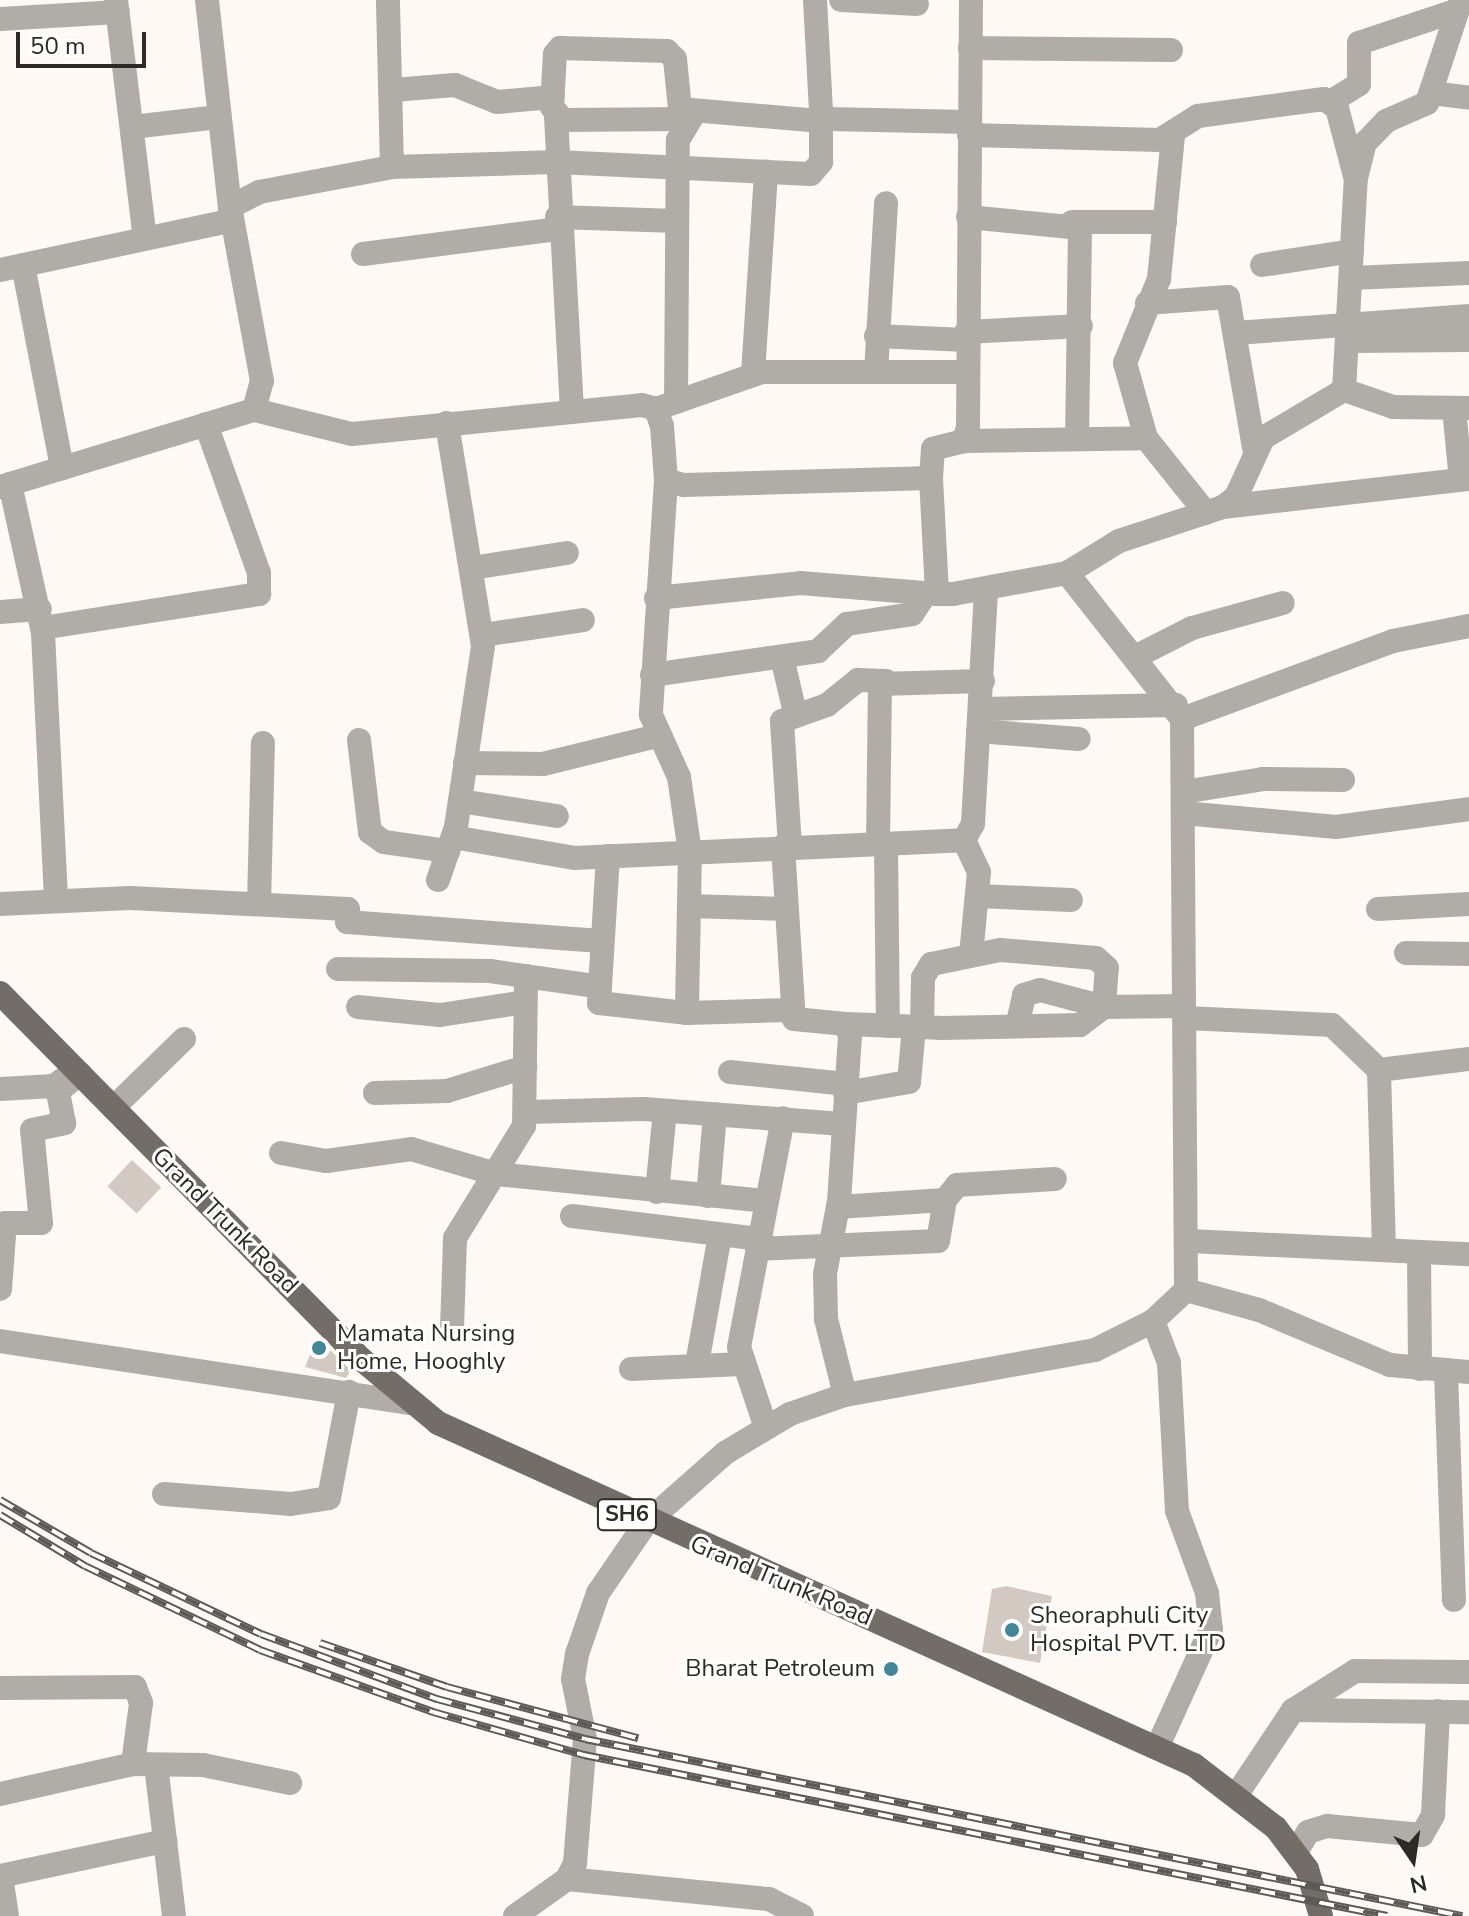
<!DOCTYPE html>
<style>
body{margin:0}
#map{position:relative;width:1469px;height:1916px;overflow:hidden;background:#fef9f4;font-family:"Nunito Sans",sans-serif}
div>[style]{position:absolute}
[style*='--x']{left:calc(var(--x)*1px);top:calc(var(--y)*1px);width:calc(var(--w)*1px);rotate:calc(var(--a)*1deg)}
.building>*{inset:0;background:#d2cac2;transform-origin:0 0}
.minor>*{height:24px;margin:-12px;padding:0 12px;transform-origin:12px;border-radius:12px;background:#b0ada9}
.major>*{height:24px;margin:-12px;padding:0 12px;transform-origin:12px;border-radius:12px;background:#736d67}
.rail>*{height:8px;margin-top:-4px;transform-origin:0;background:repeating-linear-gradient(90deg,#fff 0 15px,#5d5a56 0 30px);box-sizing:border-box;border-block:2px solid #5d5a56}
.dots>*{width:22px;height:22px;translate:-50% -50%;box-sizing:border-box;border:4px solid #fff;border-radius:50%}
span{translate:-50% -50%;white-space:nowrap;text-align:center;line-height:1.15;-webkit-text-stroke:6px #fff;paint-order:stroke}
.shield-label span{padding:2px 6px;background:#fff;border:2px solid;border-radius:6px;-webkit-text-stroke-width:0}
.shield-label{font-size:22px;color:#2c2926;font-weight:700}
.street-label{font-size:24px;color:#2c2926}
.poi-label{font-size:24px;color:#2c2926}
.left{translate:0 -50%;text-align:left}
.right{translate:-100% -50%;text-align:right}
.north{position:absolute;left:1373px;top:1820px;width:80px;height:80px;-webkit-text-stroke:6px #fff;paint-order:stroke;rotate:167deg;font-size:22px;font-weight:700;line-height:32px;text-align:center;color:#2c2926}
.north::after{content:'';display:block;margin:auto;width:28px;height:36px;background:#2c2926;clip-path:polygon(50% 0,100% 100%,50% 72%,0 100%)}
.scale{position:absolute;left:16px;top:32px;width:130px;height:36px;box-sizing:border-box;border:4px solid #2c2926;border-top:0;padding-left:10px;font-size:24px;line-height:28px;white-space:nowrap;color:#2c2926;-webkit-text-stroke:6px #fff;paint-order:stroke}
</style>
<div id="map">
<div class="building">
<div style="left:132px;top:1160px;width:40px;height:36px;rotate:43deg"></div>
<div style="clip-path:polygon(317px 1338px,351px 1370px,346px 1378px,305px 1367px)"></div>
<div style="clip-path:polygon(1006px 1586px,1052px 1596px,1040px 1663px,982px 1652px,992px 1589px)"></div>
</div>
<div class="minor">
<div style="--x:116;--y:0;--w:240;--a:83.1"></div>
<div style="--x:207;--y:0;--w:208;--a:83.7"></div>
<div style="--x:815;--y:0;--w:111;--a:86.9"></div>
<div style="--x:821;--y:111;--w:10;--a:53"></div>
<div style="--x:827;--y:119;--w:142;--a:1.2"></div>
<div style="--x:841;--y:0;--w:76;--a:3"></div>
<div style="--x:971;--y:0;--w:427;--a:90.4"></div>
<div style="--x:968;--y:427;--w:15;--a:106"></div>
<div style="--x:964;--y:441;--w:32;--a:166"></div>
<div style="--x:933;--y:449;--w:29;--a:94"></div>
<div style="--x:931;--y:478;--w:116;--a:87"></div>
<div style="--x:937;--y:594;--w:16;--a:0"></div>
<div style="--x:953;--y:594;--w:116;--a:-10.4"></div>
<div style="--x:1067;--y:573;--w:61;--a:-31.6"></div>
<div style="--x:1119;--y:541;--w:109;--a:-18.1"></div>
<div style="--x:1223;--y:507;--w:16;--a:-38"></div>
<div style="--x:1236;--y:497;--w:65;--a:-65.4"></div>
<div style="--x:1263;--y:438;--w:94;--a:-30.7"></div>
<div style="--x:1344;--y:390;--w:212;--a:-86.8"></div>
<div style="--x:1356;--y:178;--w:36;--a:-76"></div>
<div style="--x:1365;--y:143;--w:30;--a:-46"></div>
<div style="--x:1386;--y:121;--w:45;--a:-23.7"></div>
<div style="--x:1427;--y:103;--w:108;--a:-71.7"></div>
<div style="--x:0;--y:19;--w:118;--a:-3.4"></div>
<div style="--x:970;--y:48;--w:201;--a:0.6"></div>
<div style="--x:393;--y:90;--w:62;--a:-4.6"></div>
<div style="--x:455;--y:85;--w:45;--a:22"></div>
<div style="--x:497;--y:102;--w:56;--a:-5.1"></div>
<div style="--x:1431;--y:93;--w:38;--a:7"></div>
<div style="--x:1332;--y:101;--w:32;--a:-32"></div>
<div style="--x:1359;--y:84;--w:41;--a:-90"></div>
<div style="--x:1359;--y:43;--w:104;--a:-18.4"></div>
<div style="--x:556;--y:116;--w:292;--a:86.9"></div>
<div style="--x:685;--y:119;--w:122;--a:179.5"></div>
<div style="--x:563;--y:120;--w:17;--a:-130"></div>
<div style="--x:552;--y:107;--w:53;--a:-86.8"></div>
<div style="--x:555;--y:54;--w:8;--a:-50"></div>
<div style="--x:560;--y:48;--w:107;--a:1.6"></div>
<div style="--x:667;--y:51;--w:11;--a:45"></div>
<div style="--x:675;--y:59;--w:50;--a:84.3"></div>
<div style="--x:680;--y:109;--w:142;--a:4.9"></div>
<div style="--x:132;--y:127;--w:87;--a:-6.6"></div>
<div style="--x:969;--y:135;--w:191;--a:1.5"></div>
<div style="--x:1160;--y:140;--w:45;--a:-32.3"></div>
<div style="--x:1198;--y:116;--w:127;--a:-7.7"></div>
<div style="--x:1324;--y:99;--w:16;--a:35"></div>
<div style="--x:1337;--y:108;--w:70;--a:75.2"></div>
<div style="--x:392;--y:167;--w:165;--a:-1.7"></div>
<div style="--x:557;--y:162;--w:254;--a:2.7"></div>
<div style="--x:811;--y:174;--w:16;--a:-50"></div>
<div style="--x:821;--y:162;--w:51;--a:-90"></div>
<div style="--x:557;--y:217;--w:120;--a:1.9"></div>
<div style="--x:968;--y:217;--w:113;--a:5.6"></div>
<div style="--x:1080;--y:228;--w:208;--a:90.8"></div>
<div style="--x:1072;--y:222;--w:93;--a:0"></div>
<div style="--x:363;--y:254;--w:196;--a:-7.3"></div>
<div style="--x:23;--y:265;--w:207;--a:79.1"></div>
<div style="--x:1262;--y:265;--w:91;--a:-8.8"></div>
<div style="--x:0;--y:270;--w:233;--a:-12.1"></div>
<div style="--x:1351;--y:278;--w:118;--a:-2.4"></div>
<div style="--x:1147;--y:303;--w:81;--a:-4.2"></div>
<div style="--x:1228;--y:297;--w:153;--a:80.2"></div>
<div style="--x:966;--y:332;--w:115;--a:-3"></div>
<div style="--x:1236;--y:333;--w:234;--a:-4.2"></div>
<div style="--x:876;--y:336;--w:90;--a:2.5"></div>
<div style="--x:1349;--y:341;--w:120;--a:-0.5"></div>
<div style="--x:876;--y:372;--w:169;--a:-86.6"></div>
<div style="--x:753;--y:374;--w:203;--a:-86.3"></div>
<div style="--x:1344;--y:390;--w:52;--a:19.1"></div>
<div style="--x:1393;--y:407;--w:76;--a:0.8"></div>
<div style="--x:676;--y:402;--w:262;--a:-89.6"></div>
<div style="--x:678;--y:140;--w:33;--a:-59"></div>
<div style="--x:656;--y:409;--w:112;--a:-19.2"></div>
<div style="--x:762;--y:372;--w:205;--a:0"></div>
<div style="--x:1454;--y:409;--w:71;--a:84.4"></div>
<div style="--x:254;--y:410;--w:101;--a:13.8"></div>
<div style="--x:352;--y:434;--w:291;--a:-5.7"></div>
<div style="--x:642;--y:405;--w:15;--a:16"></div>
<div style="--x:656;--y:409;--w:18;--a:71"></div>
<div style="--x:662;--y:426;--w:54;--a:85.8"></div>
<div style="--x:666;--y:480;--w:19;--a:16"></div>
<div style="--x:684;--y:485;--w:247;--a:-1.6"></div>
<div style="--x:1146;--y:438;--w:78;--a:-105.6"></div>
<div style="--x:1125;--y:363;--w:91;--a:-68"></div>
<div style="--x:1159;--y:279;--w:144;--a:-84.4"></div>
<div style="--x:964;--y:441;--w:182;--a:-0.9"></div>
<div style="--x:1146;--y:438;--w:96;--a:51.3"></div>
<div style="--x:666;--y:480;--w:235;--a:93.7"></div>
<div style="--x:651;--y:715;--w:68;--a:65.7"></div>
<div style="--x:679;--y:777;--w:76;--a:81.7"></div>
<div style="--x:690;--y:852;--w:161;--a:91.1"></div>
<div style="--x:10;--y:484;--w:153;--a:77.5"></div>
<div style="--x:43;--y:633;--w:267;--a:87.2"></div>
<div style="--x:0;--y:487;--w:265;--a:-16.9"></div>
<div style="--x:254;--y:410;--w:30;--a:-75"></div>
<div style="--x:262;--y:381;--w:177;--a:-100.4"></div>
<div style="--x:230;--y:207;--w:33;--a:-27"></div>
<div style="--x:259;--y:192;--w:135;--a:-10.6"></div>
<div style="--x:392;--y:167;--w:167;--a:-91.4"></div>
<div style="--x:1223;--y:507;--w:248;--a:-6.5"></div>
<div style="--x:472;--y:568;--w:96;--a:-9"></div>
<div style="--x:656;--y:598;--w:145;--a:-5.9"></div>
<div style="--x:800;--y:583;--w:137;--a:4.6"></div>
<div style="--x:0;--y:612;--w:40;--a:-4.3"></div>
<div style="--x:42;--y:628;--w:220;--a:-8.9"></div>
<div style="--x:259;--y:594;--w:21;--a:-90"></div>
<div style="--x:259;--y:573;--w:158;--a:-109.6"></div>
<div style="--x:483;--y:635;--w:101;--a:-8.5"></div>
<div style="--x:782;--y:657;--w:57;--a:76.9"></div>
<div style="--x:1135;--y:657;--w:64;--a:-27"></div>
<div style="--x:1192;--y:628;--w:94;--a:-15.4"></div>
<div style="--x:652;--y:675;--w:168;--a:-8.2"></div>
<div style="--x:818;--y:651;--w:40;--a:-43"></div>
<div style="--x:847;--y:624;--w:66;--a:-8.7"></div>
<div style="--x:912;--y:614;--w:25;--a:-56"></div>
<div style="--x:980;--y:709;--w:196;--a:-1.2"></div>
<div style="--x:1182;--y:719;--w:225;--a:-20.3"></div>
<div style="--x:1393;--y:641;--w:77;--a:-11.2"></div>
<div style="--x:978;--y:731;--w:101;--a:4.5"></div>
<div style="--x:359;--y:740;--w:93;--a:83.2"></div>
<div style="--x:370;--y:832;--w:17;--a:36"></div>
<div style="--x:384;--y:842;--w:65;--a:8"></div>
<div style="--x:465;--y:763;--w:78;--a:0.7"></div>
<div style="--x:543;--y:764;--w:117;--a:-13.8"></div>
<div style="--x:1183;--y:792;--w:81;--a:-9.2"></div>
<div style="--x:1263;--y:779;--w:80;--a:0.7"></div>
<div style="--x:460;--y:801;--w:98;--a:8.8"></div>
<div style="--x:1183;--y:813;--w:154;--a:5.2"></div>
<div style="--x:1336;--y:827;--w:134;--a:-7.7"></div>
<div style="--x:453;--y:837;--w:123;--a:9.8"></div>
<div style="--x:574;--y:858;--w:390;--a:-2.6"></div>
<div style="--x:964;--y:840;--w:18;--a:-61"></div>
<div style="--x:973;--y:824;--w:235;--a:-86.8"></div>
<div style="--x:964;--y:840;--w:35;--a:65"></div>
<div style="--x:979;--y:872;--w:83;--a:95.5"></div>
<div style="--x:878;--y:844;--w:160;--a:-89.3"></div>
<div style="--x:880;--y:684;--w:103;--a:-1.7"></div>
<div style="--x:886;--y:844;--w:182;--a:89.4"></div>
<div style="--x:783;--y:846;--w:173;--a:86.4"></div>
<div style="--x:794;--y:1019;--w:52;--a:5.5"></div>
<div style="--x:846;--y:1024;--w:13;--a:72"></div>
<div style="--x:850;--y:1036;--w:165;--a:93.8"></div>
<div style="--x:839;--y:1201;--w:74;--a:100.9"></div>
<div style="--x:825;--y:1274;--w:45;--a:88.7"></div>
<div style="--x:826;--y:1319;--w:78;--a:76"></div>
<div style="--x:790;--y:846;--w:125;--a:-93.7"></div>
<div style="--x:782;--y:721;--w:48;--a:-19.6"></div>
<div style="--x:827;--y:705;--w:40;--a:-39"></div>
<div style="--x:858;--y:680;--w:28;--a:2"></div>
<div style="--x:608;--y:856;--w:147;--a:93.5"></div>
<div style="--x:599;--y:1003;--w:89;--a:6.5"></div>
<div style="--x:687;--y:1013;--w:104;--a:-1.7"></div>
<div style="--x:438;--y:880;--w:56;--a:-71.2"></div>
<div style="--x:456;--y:827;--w:183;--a:-81.5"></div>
<div style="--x:483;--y:646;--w:226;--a:-99.2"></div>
<div style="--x:977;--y:896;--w:94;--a:2.4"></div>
<div style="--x:0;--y:904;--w:130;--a:-2.6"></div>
<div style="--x:130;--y:898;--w:218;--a:2.9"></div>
<div style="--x:348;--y:909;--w:13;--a:94"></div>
<div style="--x:347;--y:922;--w:254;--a:4.3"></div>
<div style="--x:259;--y:904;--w:161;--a:-88.6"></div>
<div style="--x:689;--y:906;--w:97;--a:1.8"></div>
<div style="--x:1378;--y:909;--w:91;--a:-3.1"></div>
<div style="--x:1406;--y:953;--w:63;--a:0.9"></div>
<div style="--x:338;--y:969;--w:152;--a:0.8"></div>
<div style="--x:490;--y:971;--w:107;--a:8.1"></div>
<div style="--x:358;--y:1007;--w:82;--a:5.6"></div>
<div style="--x:440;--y:1015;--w:86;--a:-8.7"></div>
<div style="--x:1185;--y:1018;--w:147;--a:2.7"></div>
<div style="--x:1332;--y:1025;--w:65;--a:43.8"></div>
<div style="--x:1018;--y:1022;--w:28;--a:-77"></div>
<div style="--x:1024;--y:995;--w:17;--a:-17"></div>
<div style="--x:1040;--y:990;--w:66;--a:14.9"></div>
<div style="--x:1104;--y:1007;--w:80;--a:-0.7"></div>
<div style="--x:846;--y:1024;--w:76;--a:2.3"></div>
<div style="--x:922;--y:1027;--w:20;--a:3"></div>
<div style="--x:942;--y:1028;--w:138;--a:-1.2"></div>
<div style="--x:1080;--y:1025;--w:30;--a:-37"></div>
<div style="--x:1104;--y:1007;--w:39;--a:-86"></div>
<div style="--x:1107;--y:968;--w:15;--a:-138"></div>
<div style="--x:1096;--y:958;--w:96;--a:-175.2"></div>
<div style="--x:1000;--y:950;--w:70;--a:168.5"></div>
<div style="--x:931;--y:964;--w:16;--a:120"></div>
<div style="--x:923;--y:978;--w:49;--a:91.2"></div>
<div style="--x:730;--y:1072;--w:117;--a:5.9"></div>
<div style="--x:0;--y:1089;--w:54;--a:-3.2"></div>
<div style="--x:54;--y:1086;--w:17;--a:-36"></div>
<div style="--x:375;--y:1093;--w:72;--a:-1.6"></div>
<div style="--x:447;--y:1091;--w:82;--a:-17.1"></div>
<div style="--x:845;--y:1093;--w:65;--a:-9.8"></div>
<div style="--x:909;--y:1082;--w:55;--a:-84.8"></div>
<div style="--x:113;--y:1108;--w:99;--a:-44.2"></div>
<div style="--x:527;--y:1112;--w:117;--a:-1.5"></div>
<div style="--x:644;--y:1109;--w:199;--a:4.3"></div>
<div style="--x:281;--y:1153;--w:46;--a:10.1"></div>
<div style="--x:326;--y:1161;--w:86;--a:-8"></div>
<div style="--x:411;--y:1149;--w:89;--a:16.4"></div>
<div style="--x:496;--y:1174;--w:271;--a:5.7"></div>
<div style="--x:657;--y:1192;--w:81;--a:-84.4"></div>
<div style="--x:708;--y:1196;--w:82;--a:-85.1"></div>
<div style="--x:838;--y:1207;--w:107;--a:-3.7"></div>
<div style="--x:572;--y:1216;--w:188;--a:7"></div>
<div style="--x:1189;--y:1241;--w:280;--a:2.7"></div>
<div style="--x:757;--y:1249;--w:181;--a:-2.5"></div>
<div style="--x:938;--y:1241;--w:42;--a:-80.3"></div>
<div style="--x:945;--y:1200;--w:19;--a:-51"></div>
<div style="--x:957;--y:1185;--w:98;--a:-3.5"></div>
<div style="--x:1384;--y:1250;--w:180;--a:-91.6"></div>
<div style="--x:1379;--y:1070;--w:91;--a:-7"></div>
<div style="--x:1419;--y:1252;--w:117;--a:89.5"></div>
<div style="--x:0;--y:1289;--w:66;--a:-85.7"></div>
<div style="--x:5;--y:1223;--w:36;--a:0"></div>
<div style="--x:41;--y:1223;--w:93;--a:-95.5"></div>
<div style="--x:32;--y:1130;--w:33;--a:-12"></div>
<div style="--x:64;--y:1123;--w:33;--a:-101"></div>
<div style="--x:58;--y:1091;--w:28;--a:-38"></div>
<div style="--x:1186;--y:1290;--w:76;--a:15.3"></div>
<div style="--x:1259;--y:1310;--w:142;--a:22.8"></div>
<div style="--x:1390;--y:1365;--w:79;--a:5.1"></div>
<div style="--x:1153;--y:1321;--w:45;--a:69.1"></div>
<div style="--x:1169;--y:1363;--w:148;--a:86.9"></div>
<div style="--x:1177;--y:1511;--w:87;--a:69.9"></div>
<div style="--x:1207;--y:1593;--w:36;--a:84"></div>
<div style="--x:1211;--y:1629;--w:128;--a:114.4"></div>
<div style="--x:452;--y:1329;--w:91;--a:-88.1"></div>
<div style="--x:455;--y:1238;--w:132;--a:-58.4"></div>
<div style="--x:524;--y:1126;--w:150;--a:-89.2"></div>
<div style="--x:0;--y:1341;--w:415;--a:8.6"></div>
<div style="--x:697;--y:1364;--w:131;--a:-79.9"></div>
<div style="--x:631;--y:1369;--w:111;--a:-2.6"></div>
<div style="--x:1446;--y:1372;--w:228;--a:88"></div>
<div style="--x:765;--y:1425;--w:82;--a:-108.4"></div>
<div style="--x:739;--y:1347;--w:233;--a:-79.1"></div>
<div style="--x:164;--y:1494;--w:127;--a:4.5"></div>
<div style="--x:291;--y:1504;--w:38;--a:-9"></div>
<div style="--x:329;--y:1498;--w:108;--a:-79.3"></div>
<div style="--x:0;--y:1688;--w:135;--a:-0.4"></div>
<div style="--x:135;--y:1687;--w:17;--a:69"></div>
<div style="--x:141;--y:1703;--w:62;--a:97.5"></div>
<div style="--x:1295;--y:1709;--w:71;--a:-32.3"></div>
<div style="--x:1355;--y:1671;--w:114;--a:0.5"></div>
<div style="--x:156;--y:1765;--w:152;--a:83.2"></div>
<div style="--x:0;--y:1794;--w:136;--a:-12.7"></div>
<div style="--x:133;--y:1764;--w:70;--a:0.8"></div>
<div style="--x:203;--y:1765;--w:89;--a:11.7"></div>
<div style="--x:1237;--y:1794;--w:101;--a:-56.3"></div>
<div style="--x:1293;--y:1710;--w:176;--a:0.7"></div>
<div style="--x:1296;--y:1852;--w:23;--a:-59"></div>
<div style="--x:1308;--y:1832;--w:20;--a:-18"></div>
<div style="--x:1327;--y:1826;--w:95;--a:5.4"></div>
<div style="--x:1422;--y:1835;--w:23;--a:-61"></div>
<div style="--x:1433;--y:1815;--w:104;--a:-87.2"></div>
<div style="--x:0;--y:1876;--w:169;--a:-12"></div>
<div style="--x:1;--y:1876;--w:40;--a:81.5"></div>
<div style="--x:567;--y:1879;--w:203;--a:5.7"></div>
<div style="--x:769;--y:1899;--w:37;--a:27"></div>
<div style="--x:515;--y:1916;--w:64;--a:-35.4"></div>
<div style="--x:567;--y:1879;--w:18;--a:-63"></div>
<div style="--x:575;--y:1863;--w:124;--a:-85.4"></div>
<div style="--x:585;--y:1739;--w:61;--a:-101.3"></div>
<div style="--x:573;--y:1679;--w:25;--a:-81"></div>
<div style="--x:577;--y:1654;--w:65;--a:-71"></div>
<div style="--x:598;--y:1593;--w:85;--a:-55.6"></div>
<div style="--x:646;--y:1523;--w:106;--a:-41.5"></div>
<div style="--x:725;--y:1453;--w:76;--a:-31"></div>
<div style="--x:790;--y:1414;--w:58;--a:-19.1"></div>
<div style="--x:845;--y:1395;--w:254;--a:-10.2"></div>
<div style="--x:1095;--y:1350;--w:65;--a:-26.6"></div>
<div style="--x:1153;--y:1321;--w:45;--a:-43.2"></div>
<div style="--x:1186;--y:1290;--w:571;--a:-90.4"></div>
<div style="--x:1182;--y:719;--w:186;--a:-128.2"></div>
</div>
<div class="major">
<div style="--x:0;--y:993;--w:514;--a:45.39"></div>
<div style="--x:361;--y:1359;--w:100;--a:39.7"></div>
<div style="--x:438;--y:1423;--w:830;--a:24.34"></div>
<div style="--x:1194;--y:1765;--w:103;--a:37.5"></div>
<div style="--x:1276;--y:1828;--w:51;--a:52.9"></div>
<div style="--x:1307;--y:1869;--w:49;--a:73.4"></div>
</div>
<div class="rail">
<div style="--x:0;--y:1500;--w:105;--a:30.2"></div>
<div style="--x:91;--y:1553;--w:188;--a:25.5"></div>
<div style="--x:261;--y:1634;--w:188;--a:20.3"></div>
<div style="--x:437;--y:1699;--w:153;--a:15.1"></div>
<div style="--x:585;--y:1739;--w:895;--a:11.41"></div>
<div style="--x:0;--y:1515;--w:99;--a:31"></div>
<div style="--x:85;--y:1566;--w:194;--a:25.6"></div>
<div style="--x:260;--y:1650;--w:184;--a:19.7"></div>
<div style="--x:433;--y:1712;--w:157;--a:15.9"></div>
<div style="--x:584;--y:1755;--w:819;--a:11.34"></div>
<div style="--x:320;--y:1643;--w:134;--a:19.1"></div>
<div style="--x:447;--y:1687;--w:198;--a:15"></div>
</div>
<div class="dots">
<div style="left:319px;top:1348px;background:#448597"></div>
<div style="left:1012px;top:1630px;background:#448597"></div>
<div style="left:891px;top:1669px;background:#448597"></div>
</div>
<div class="shield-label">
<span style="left:627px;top:1515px">SH6</span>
</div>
<div class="street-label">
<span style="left:225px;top:1221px;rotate:45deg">Grand Trunk Road</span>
<span style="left:781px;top:1581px;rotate:23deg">Grand Trunk Road</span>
</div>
<div class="poi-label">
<span class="left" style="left:337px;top:1348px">Mamata Nursing<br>Home, Hooghly</span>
<span class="left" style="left:1030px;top:1630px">Sheoraphuli City<br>Hospital PVT. LTD</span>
<span class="right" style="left:875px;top:1669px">Bharat Petroleum</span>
</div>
<div class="north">N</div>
<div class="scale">50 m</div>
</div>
